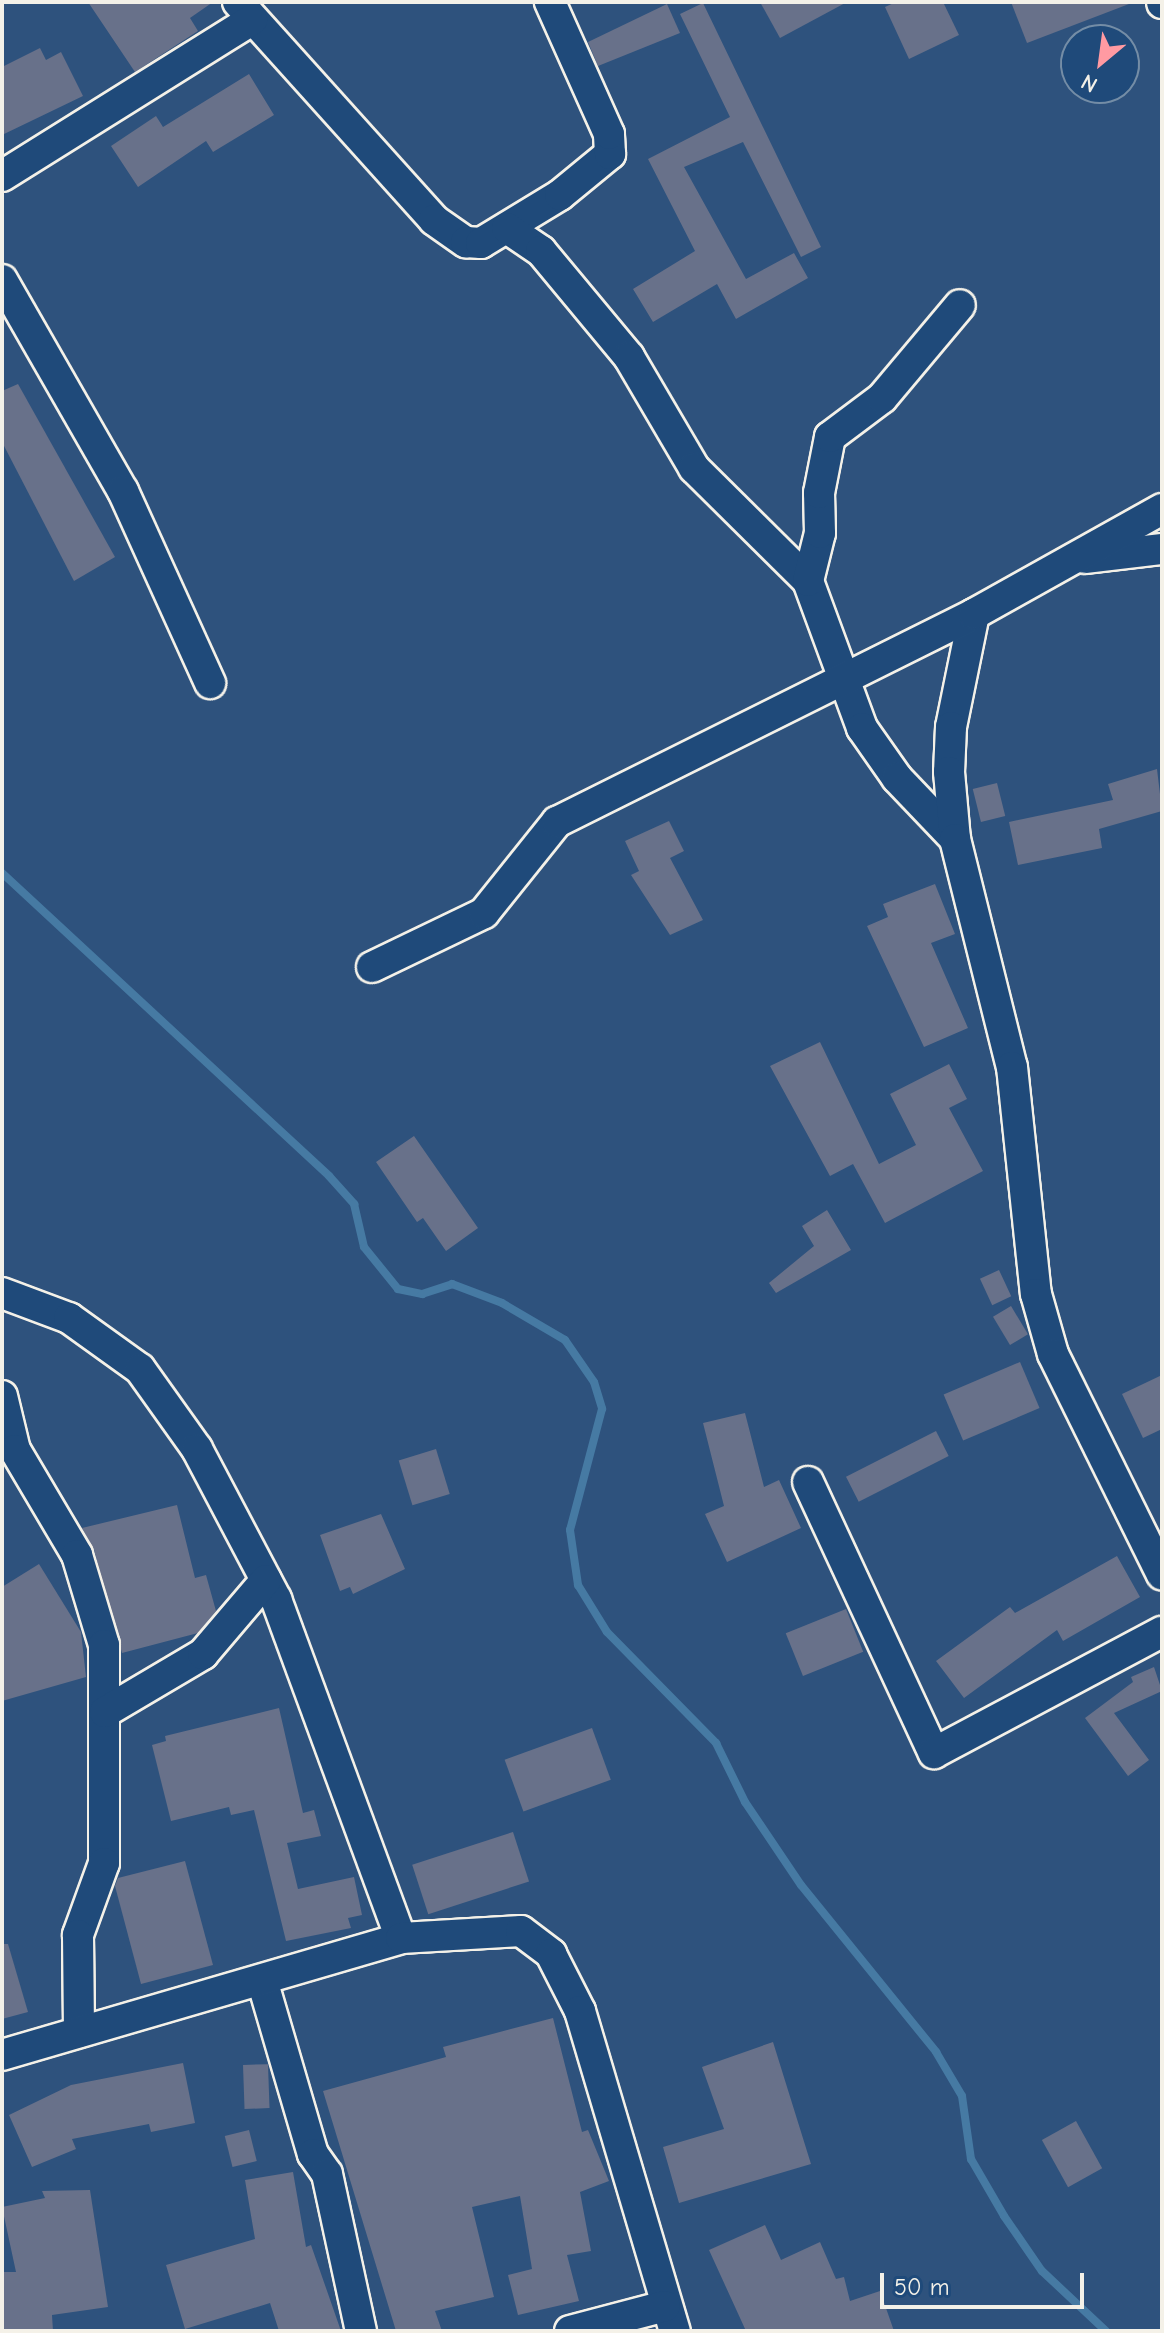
<!DOCTYPE html>
<style>
body{margin:0}
#map{position:relative;width:1164px;height:2333px;overflow:hidden;background:#2e527d;font-family:"Comic Neue",sans-serif}
div>[style]{position:absolute}
[style*='--x']{left:calc(var(--x)*1px);top:calc(var(--y)*1px);width:calc(var(--w)*1px);rotate:calc(var(--a)*1deg)}
.stream>*{height:8px;margin:-4px;padding:0 4px;transform-origin:4px;border-radius:4px;background:#467aa3}
.building>*{inset:0;background:#68718a;transform-origin:0 0}
.roads{filter:drop-shadow(2px 0 #f4f1e8) drop-shadow(-2px 0 #f4f1e8) drop-shadow(0 2px #f4f1e8) drop-shadow(0 -2px #f4f1e8)}
.street>*{height:30px;margin:-15px;padding:0 15px;transform-origin:15px;border-radius:15px;background:#1f4a7a}
span{translate:-50% -50%;white-space:nowrap;text-align:center;line-height:1.15;-webkit-text-stroke:6px #1f4a7a;paint-order:stroke}
.frame{position:absolute;inset:0;border:4px solid #f4f1e8;pointer-events:none}
.north{position:absolute;left:1060px;top:24px;width:80px;height:80px;box-sizing:border-box;background:#1f4a7a;border:2px solid #748da6;border-radius:50%;rotate:209deg;font-size:22px;font-weight:700;line-height:32px;text-align:center;color:#f4f1e8}
.north::after{content:'';display:block;margin:auto;width:28px;height:36px;background:#ff9aa2;clip-path:polygon(50% 0,100% 100%,50% 72%,0 100%)}
.scale{position:absolute;left:880px;top:2273px;width:204px;height:36px;box-sizing:border-box;border:4px solid #f4f1e8;border-top:0;padding-left:10px;font-size:24px;line-height:28px;white-space:nowrap;color:#f4f1e8;-webkit-text-stroke:6px #1f4a7a;paint-order:stroke}
</style>
<div id="map">
<div class="stream">
<div style="--x:2;--y:873;--w:446;--a:42.8"></div>
<div style="--x:329;--y:1176;--w:38;--a:48"></div>
<div style="--x:354;--y:1204;--w:44;--a:76.9"></div>
<div style="--x:364;--y:1247;--w:54;--a:51"></div>
<div style="--x:398;--y:1289;--w:25;--a:12"></div>
<div style="--x:422;--y:1294;--w:32;--a:-18"></div>
<div style="--x:452;--y:1284;--w:53;--a:20.8"></div>
<div style="--x:502;--y:1303;--w:73;--a:30.4"></div>
<div style="--x:565;--y:1340;--w:51;--a:55.4"></div>
<div style="--x:594;--y:1382;--w:28;--a:73"></div>
<div style="--x:602;--y:1409;--w:125;--a:104.8"></div>
<div style="--x:570;--y:1530;--w:56;--a:81.7"></div>
<div style="--x:578;--y:1585;--w:55;--a:58.3"></div>
<div style="--x:607;--y:1632;--w:156;--a:45.5"></div>
<div style="--x:716;--y:1743;--w:66;--a:63.8"></div>
<div style="--x:745;--y:1802;--w:100;--a:56"></div>
<div style="--x:801;--y:1885;--w:215;--a:51"></div>
<div style="--x:936;--y:2052;--w:51;--a:59.4"></div>
<div style="--x:962;--y:2096;--w:64;--a:81.9"></div>
<div style="--x:971;--y:2159;--w:66;--a:59.9"></div>
<div style="--x:1004;--y:2216;--w:67;--a:55.4"></div>
<div style="--x:1042;--y:2271;--w:88;--a:43.2"></div>
</div>
<div class="building">
<div style="clip-path:polygon(88px 2px,213px 2px,190px 18px,198px 31px,135px 72px)"></div>
<div style="clip-path:polygon(760px 2px,847px 2px,780px 38px)"></div>
<div style="clip-path:polygon(896px 2px,943px 2px,959px 35px,909px 59px,885px 7px)"></div>
<div style="clip-path:polygon(1011px 2px,1129px 2px,1129px 4px,1027px 43px)"></div>
<div style="clip-path:polygon(703px 3px,821px 247px,801px 257px,743px 142px,684px 167px,746px 279px,794px 253px,808px 278px,736px 319px,717px 284px,653px 322px,633px 289px,695px 251px,648px 159px,730px 117px,680px 14px)"></div>
<div style="clip-path:polygon(667px 4px,680px 33px,598px 66px,588px 42px)"></div>
<div style="clip-path:polygon(40px 48px,46px 60px,61px 52px,83px 96px,2px 135px,2px 67px)"></div>
<div style="clip-path:polygon(249px 74px,274px 115px,213px 152px,206px 141px,138px 187px,111px 146px,156px 116px,163px 127px)"></div>
<div style="clip-path:polygon(18px 384px,115px 557px,74px 581px,2px 442px,2px 391px)"></div>
<div style="clip-path:polygon(1157px 769px,1162px 811px,1099px 829px,1102px 848px,1018px 865px,1009px 822px,1113px 800px,1108px 784px)"></div>
<div style="left:997px;top:783px;width:34px;height:25px;rotate:76deg"></div>
<div style="clip-path:polygon(669px 821px,684px 851px,670px 858px,703px 920px,670px 935px,631px 875px,639px 871px,625px 841px)"></div>
<div style="clip-path:polygon(935px 884px,955px 934px,931px 943px,968px 1028px,924px 1047px,867px 926px,888px 917px,883px 904px)"></div>
<div style="clip-path:polygon(820px 1042px,879px 1164px,916px 1145px,890px 1094px,949px 1064px,967px 1099px,949px 1108px,983px 1171px,885px 1223px,853px 1164px,830px 1176px,770px 1066px)"></div>
<div style="clip-path:polygon(414px 1136px,478px 1228px,446px 1251px,423px 1218px,417px 1222px,376px 1162px)"></div>
<div style="clip-path:polygon(827px 1210px,851px 1250px,776px 1293px,769px 1283px,814px 1246px,802px 1226px)"></div>
<div style="left:999px;top:1270px;width:29px;height:21px;rotate:65deg"></div>
<div style="left:1011px;top:1306px;width:33px;height:21px;rotate:59deg"></div>
<div style="left:1020px;top:1362px;width:50px;height:83px;rotate:67deg"></div>
<div style="clip-path:polygon(1162px 1375px,1162px 1429px,1143px 1438px,1122px 1394px)"></div>
<div style="clip-path:polygon(745px 1413px,764px 1487px,779px 1480px,801px 1528px,727px 1562px,705px 1514px,724px 1506px,703px 1423px)"></div>
<div style="left:936px;top:1431px;width:28px;height:101px;rotate:63deg"></div>
<div style="left:436px;top:1449px;width:47px;height:39px;rotate:73deg"></div>
<div style="clip-path:polygon(177px 1505px,195px 1578px,206px 1575px,216px 1611px,198px 1633px,122px 1653px,94px 1550px,82px 1528px)"></div>
<div style="clip-path:polygon(381px 1514px,405px 1569px,353px 1594px,350px 1587px,340px 1591px,320px 1535px)"></div>
<div style="clip-path:polygon(1117px 1556px,1140px 1597px,1063px 1641px,1057px 1630px,964px 1698px,936px 1661px,1010px 1607px,1015px 1613px)"></div>
<div style="clip-path:polygon(39px 1564px,81px 1632px,86px 1677px,2px 1701px,2px 1587px)"></div>
<div style="left:846px;top:1609px;width:46px;height:65px;rotate:68deg"></div>
<div style="clip-path:polygon(1154px 1667px,1162px 1691px,1114px 1713px,1149px 1760px,1128px 1776px,1085px 1718px,1133px 1682px,1131px 1677px)"></div>
<div style="clip-path:polygon(279px 1708px,303px 1813px,314px 1810px,321px 1836px,287px 1843px,298px 1889px,354px 1877px,362px 1915px,348px 1918px,351px 1928px,286px 1941px,254px 1810px,231px 1815px,229px 1807px,171px 1821px,152px 1745px,166px 1741px,165px 1736px)"></div>
<div style="left:592px;top:1728px;width:55px;height:93px;rotate:70deg"></div>
<div style="left:513px;top:1832px;width:52px;height:106px;rotate:72deg"></div>
<div style="clip-path:polygon(185px 1861px,213px 1965px,141px 1984px,115px 1886px,118px 1878px)"></div>
<div style="clip-path:polygon(2px 1944px,8px 1944px,28px 2012px,2px 2019px)"></div>
<div style="clip-path:polygon(553px 2018px,582px 2132px,588px 2130px,609px 2181px,580px 2192px,591px 2251px,567px 2255px,579px 2301px,518px 2315px,508px 2275px,532px 2269px,520px 2196px,472px 2207px,494px 2297px,435px 2311px,442px 2331px,396px 2331px,323px 2091px,446px 2057px,443px 2047px)"></div>
<div style="clip-path:polygon(773px 2042px,811px 2164px,679px 2203px,663px 2147px,724px 2129px,702px 2067px)"></div>
<div style="clip-path:polygon(183px 2063px,195px 2123px,151px 2132px,149px 2124px,72px 2139px,76px 2149px,32px 2167px,9px 2115px,71px 2085px)"></div>
<div style="left:243px;top:2065px;width:25px;height:44px;rotate:-2deg"></div>
<div style="left:1076px;top:2121px;width:54px;height:39px;rotate:61deg"></div>
<div style="left:249px;top:2130px;width:32px;height:25px;rotate:76deg"></div>
<div style="clip-path:polygon(293px 2172px,306px 2247px,311px 2245px,341px 2331px,279px 2331px,270px 2303px,185px 2329px,166px 2265px,255px 2239px,245px 2180px)"></div>
<div style="clip-path:polygon(90px 2190px,108px 2307px,52px 2315px,53px 2331px,4px 2331px,2px 2272px,16px 2272px,2px 2207px,45px 2198px,42px 2191px)"></div>
<div style="clip-path:polygon(765px 2225px,781px 2260px,820px 2242px,836px 2279px,844px 2277px,850px 2301px,880px 2291px,894px 2331px,746px 2331px,709px 2250px)"></div>
</div>
<div class="roads">
<div class="street">
<div style="--x:238;--y:2;--w:293;--a:48"></div>
<div style="--x:434;--y:220;--w:39;--a:35"></div>
<div style="--x:466;--y:242;--w:15;--a:4"></div>
<div style="--x:481;--y:243;--w:92;--a:-31.3"></div>
<div style="--x:560;--y:195;--w:65;--a:-39.4"></div>
<div style="--x:610;--y:154;--w:20;--a:-93"></div>
<div style="--x:609;--y:134;--w:145;--a:-114.1"></div>
<div style="--x:1162;--y:2;--w:1;--a:90"></div>
<div style="--x:2;--y:176;--w:295;--a:-32"></div>
<div style="--x:507;--y:228;--w:41;--a:34.1"></div>
<div style="--x:541;--y:251;--w:138;--a:50.3"></div>
<div style="--x:629;--y:357;--w:129;--a:59.6"></div>
<div style="--x:694;--y:468;--w:161;--a:44.7"></div>
<div style="--x:808;--y:581;--w:157;--a:69.8"></div>
<div style="--x:862;--y:728;--w:61;--a:55"></div>
<div style="--x:897;--y:778;--w:84;--a:46.4"></div>
<div style="--x:2;--y:280;--w:243;--a:60.2"></div>
<div style="--x:123;--y:491;--w:211;--a:65.6"></div>
<div style="--x:1085;--y:558;--w:78;--a:-6.7"></div>
<div style="--x:808;--y:581;--w:49;--a:-76"></div>
<div style="--x:820;--y:533;--w:40;--a:-91.4"></div>
<div style="--x:819;--y:493;--w:57;--a:-78.9"></div>
<div style="--x:830;--y:437;--w:65;--a:-36.9"></div>
<div style="--x:882;--y:398;--w:121;--a:-50"></div>
<div style="--x:974;--y:614;--w:115;--a:101.5"></div>
<div style="--x:951;--y:727;--w:45;--a:92.5"></div>
<div style="--x:949;--y:772;--w:67;--a:84.9"></div>
<div style="--x:955;--y:839;--w:235;--a:76"></div>
<div style="--x:1012;--y:1067;--w:228;--a:84"></div>
<div style="--x:1036;--y:1294;--w:62;--a:74.2"></div>
<div style="--x:1053;--y:1354;--w:246;--a:63.7"></div>
<div style="--x:372;--y:967;--w:124;--a:-25.7"></div>
<div style="--x:484;--y:913;--w:117;--a:-51.3"></div>
<div style="--x:557;--y:822;--w:466;--a:-26.5"></div>
<div style="--x:974;--y:614;--w:215;--a:-29.2"></div>
<div style="--x:2;--y:1293;--w:72;--a:20.5"></div>
<div style="--x:69;--y:1318;--w:87;--a:35.7"></div>
<div style="--x:140;--y:1369;--w:98;--a:54.5"></div>
<div style="--x:197;--y:1449;--w:170;--a:62.2"></div>
<div style="--x:276;--y:1599;--w:361;--a:69.8"></div>
<div style="--x:2;--y:1396;--w:56;--a:76.5"></div>
<div style="--x:15;--y:1450;--w:122;--a:59.4"></div>
<div style="--x:77;--y:1555;--w:94;--a:73.3"></div>
<div style="--x:104;--y:1645;--w:218;--a:90"></div>
<div style="--x:104;--y:1863;--w:77;--a:109.9"></div>
<div style="--x:78;--y:1935;--w:97;--a:89.4"></div>
<div style="--x:808;--y:1482;--w:299;--a:65.1"></div>
<div style="--x:934;--y:1753;--w:258;--a:-28"></div>
<div style="--x:105;--y:1712;--w:114;--a:-30.6"></div>
<div style="--x:203;--y:1654;--w:97;--a:-49.6"></div>
<div style="--x:262;--y:1980;--w:181;--a:73.7"></div>
<div style="--x:313;--y:2154;--w:24;--a:55"></div>
<div style="--x:327;--y:2174;--w:161;--a:77.8"></div>
<div style="--x:2;--y:2055;--w:416;--a:-16.3"></div>
<div style="--x:401;--y:1938;--w:120;--a:-3.3"></div>
<div style="--x:521;--y:1931;--w:38;--a:37"></div>
<div style="--x:551;--y:1954;--w:64;--a:63"></div>
<div style="--x:580;--y:2011;--w:334;--a:73.5"></div>
<div style="--x:570;--y:2331;--w:98;--a:-14.7"></div>
</div>
</div>
<div class="frame"></div>
<div class="north">N</div>
<div class="scale">50 m</div>
</div>
